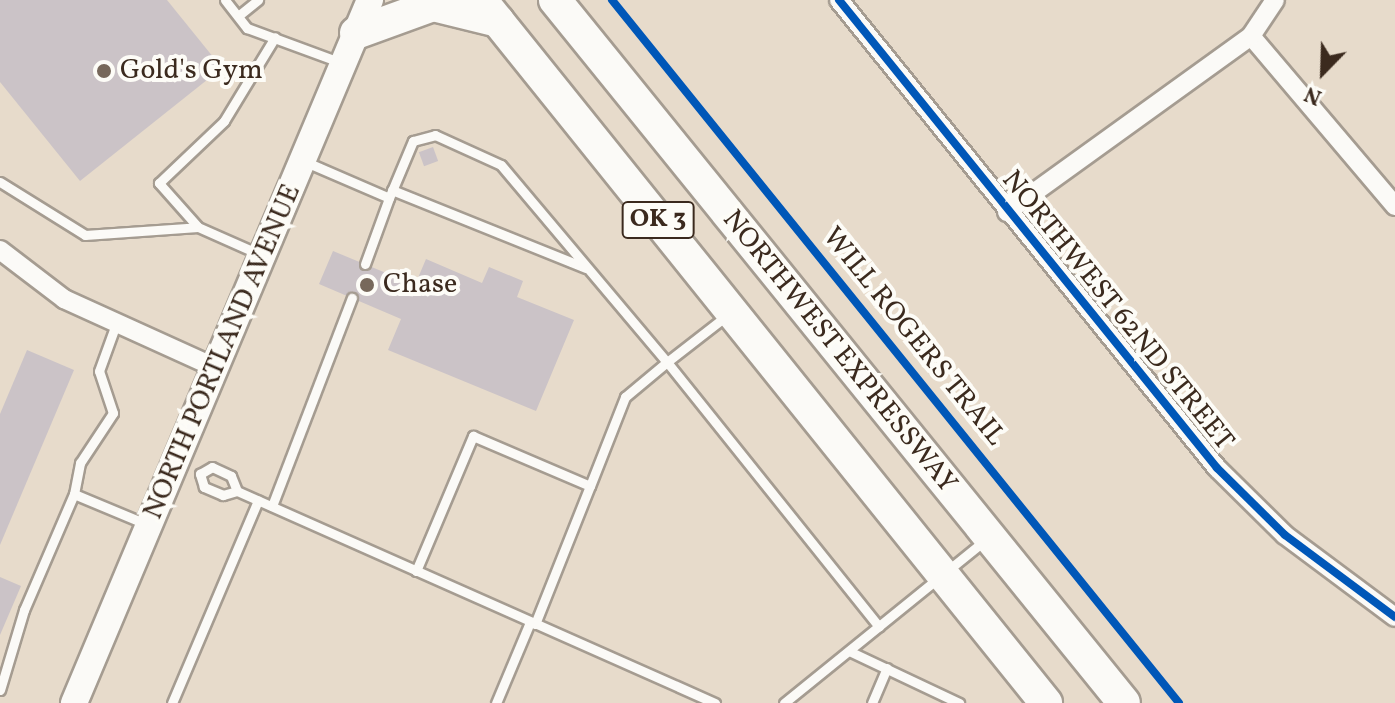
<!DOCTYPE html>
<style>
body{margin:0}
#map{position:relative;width:1395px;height:703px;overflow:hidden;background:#e7dbcb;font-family:Vollkorn,serif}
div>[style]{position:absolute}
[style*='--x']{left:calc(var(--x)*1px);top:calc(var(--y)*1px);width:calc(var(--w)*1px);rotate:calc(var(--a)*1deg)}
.building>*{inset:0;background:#cbc3c7;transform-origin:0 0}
.roads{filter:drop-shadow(2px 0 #a59c91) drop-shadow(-2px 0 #a59c91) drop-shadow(0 2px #a59c91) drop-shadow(0 -2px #a59c91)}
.service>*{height:9px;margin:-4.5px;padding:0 4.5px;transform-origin:4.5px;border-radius:4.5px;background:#fbfaf7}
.minor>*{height:18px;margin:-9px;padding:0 9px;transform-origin:9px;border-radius:9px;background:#fbfaf7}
.secondary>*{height:26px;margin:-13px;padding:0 13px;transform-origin:13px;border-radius:13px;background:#fbfaf7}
.trunk>*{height:32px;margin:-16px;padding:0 16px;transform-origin:16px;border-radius:16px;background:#fbfaf7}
.cycleway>*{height:8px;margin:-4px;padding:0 4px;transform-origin:4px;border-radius:4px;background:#0057b8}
.dots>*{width:22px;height:22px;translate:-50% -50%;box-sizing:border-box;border:4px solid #fdfcf7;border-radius:50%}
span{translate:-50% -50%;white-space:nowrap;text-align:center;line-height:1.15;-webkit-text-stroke:8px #fdfcf7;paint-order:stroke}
.shield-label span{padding:2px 6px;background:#fdfcf7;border:2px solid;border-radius:6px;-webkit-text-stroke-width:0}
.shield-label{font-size:26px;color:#3b2a1e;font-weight:700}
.poi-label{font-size:28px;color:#3b2a1e}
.left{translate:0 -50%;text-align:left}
.street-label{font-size:28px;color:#3b2a1e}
.north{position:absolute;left:1283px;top:32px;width:80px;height:80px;-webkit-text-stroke:6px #fdfcf7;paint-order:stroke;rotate:203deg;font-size:22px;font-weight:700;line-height:32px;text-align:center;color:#3b2a1e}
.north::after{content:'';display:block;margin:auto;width:28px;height:36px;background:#3b2a1e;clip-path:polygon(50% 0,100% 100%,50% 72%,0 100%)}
</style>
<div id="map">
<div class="building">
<div style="clip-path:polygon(0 0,167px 0,222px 68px,80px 181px,0 82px)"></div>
<div style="left:433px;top:147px;width:15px;height:15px;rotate:70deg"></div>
<div style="clip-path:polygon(333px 251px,415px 285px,426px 259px,482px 283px,489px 267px,523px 281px,517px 297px,574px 320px,536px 411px,388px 350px,401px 319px,319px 284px)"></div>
<div style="clip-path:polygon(27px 350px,74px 370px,0 545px,0 414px)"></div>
<div style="clip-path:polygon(0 577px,21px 586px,0 635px)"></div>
</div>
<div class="roads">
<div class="service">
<div style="--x:225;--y:0;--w:36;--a:52"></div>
<div style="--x:247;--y:28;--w:101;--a:20.2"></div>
<div style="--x:238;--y:16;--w:26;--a:-39"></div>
<div style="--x:306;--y:162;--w:90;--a:23.4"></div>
<div style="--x:389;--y:198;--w:62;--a:-67.2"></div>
<div style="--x:413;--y:141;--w:23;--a:-15"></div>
<div style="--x:435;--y:135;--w:72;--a:24.4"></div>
<div style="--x:501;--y:165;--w:258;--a:49.9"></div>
<div style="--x:667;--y:362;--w:75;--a:-37.9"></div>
<div style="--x:0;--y:182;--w:100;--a:31.9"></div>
<div style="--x:85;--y:235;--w:113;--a:-4"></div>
<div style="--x:198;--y:227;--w:67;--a:23.9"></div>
<div style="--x:392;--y:190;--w:209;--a:21.9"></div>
<div style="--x:198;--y:227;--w:59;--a:-131.6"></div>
<div style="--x:159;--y:183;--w:90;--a:-43.6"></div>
<div style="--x:224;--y:121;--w:98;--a:-58.7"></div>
<div style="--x:365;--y:264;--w:70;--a:-70"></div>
<div style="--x:212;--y:467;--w:21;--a:25"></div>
<div style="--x:231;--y:476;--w:16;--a:68"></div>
<div style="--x:237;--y:491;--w:15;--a:164"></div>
<div style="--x:223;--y:495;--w:21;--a:-157"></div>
<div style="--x:204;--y:487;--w:14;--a:-107"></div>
<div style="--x:200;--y:474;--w:14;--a:-30"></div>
<div style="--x:237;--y:491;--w:523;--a:23.92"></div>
<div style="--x:74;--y:494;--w:32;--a:-79"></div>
<div style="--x:80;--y:463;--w:60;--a:-56.6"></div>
<div style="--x:113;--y:413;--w:44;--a:-108.4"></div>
<div style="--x:99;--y:371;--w:50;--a:-70.1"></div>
<div style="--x:272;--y:506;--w:223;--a:-69"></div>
<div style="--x:416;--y:571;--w:147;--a:-67.1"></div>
<div style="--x:473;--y:436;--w:127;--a:23.1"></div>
<div style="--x:590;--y:486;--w:96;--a:-68.5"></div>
<div style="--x:625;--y:397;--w:55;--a:-39.8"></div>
<div style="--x:667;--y:362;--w:339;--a:51.3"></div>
<div style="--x:535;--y:624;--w:149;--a:-68.3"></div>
<div style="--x:849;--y:651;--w:122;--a:25.3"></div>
<div style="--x:0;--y:690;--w:84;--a:-73.3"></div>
<div style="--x:24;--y:610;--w:126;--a:-66.7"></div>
<div style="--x:74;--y:494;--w:78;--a:22.6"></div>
<div style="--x:172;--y:703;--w:220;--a:-67"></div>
<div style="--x:496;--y:703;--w:88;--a:-67.2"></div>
<div style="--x:784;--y:703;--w:257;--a:-39"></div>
<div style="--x:872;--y:703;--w:38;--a:-67"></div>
</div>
<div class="minor">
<div style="--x:839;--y:0;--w:602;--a:51.07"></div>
<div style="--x:1217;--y:468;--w:95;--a:44.6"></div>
<div style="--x:1285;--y:535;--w:137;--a:36.7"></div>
<div style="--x:1251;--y:36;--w:223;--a:49.7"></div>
<div style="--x:1007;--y:212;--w:301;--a:-35.8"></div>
<div style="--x:1251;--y:36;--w:43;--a:-56.3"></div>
<div style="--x:0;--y:250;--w:81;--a:37.4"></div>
<div style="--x:64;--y:299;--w:167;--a:24.4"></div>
</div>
<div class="secondary">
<div style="--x:74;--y:703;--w:763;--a:-67.17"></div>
</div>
<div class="trunk">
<div style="--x:481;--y:0;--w:902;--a:51.21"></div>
<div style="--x:555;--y:0;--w:904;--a:51.01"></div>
<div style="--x:356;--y:33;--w:82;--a:-20"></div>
<div style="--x:433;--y:5;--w:67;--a:13.8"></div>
</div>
</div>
<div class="cycleway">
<div style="--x:612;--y:0;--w:903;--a:51.11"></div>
<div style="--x:839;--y:0;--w:602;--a:51.07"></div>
<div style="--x:1217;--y:468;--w:95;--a:44.6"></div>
<div style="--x:1285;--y:535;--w:137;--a:36.7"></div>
</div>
<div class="dots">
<div style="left:104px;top:71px;background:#77685b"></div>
<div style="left:367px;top:285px;background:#77685b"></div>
</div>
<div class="shield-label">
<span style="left:658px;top:220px">OK 3</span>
</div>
<div class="poi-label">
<span class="left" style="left:120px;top:71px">Gold's Gym</span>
<span class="left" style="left:383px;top:285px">Chase</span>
</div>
<div class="street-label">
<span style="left:1117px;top:311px;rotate:51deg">NORTHWEST 62ND STREET</span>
<span style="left:913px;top:337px;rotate:51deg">WILL ROGERS TRAIL</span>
<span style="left:223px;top:352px;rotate:-67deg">NORTH PORTLAND AVENUE</span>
<span style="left:839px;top:352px;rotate:51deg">NORTHWEST EXPRESSWAY</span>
</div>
<div class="north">N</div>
</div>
